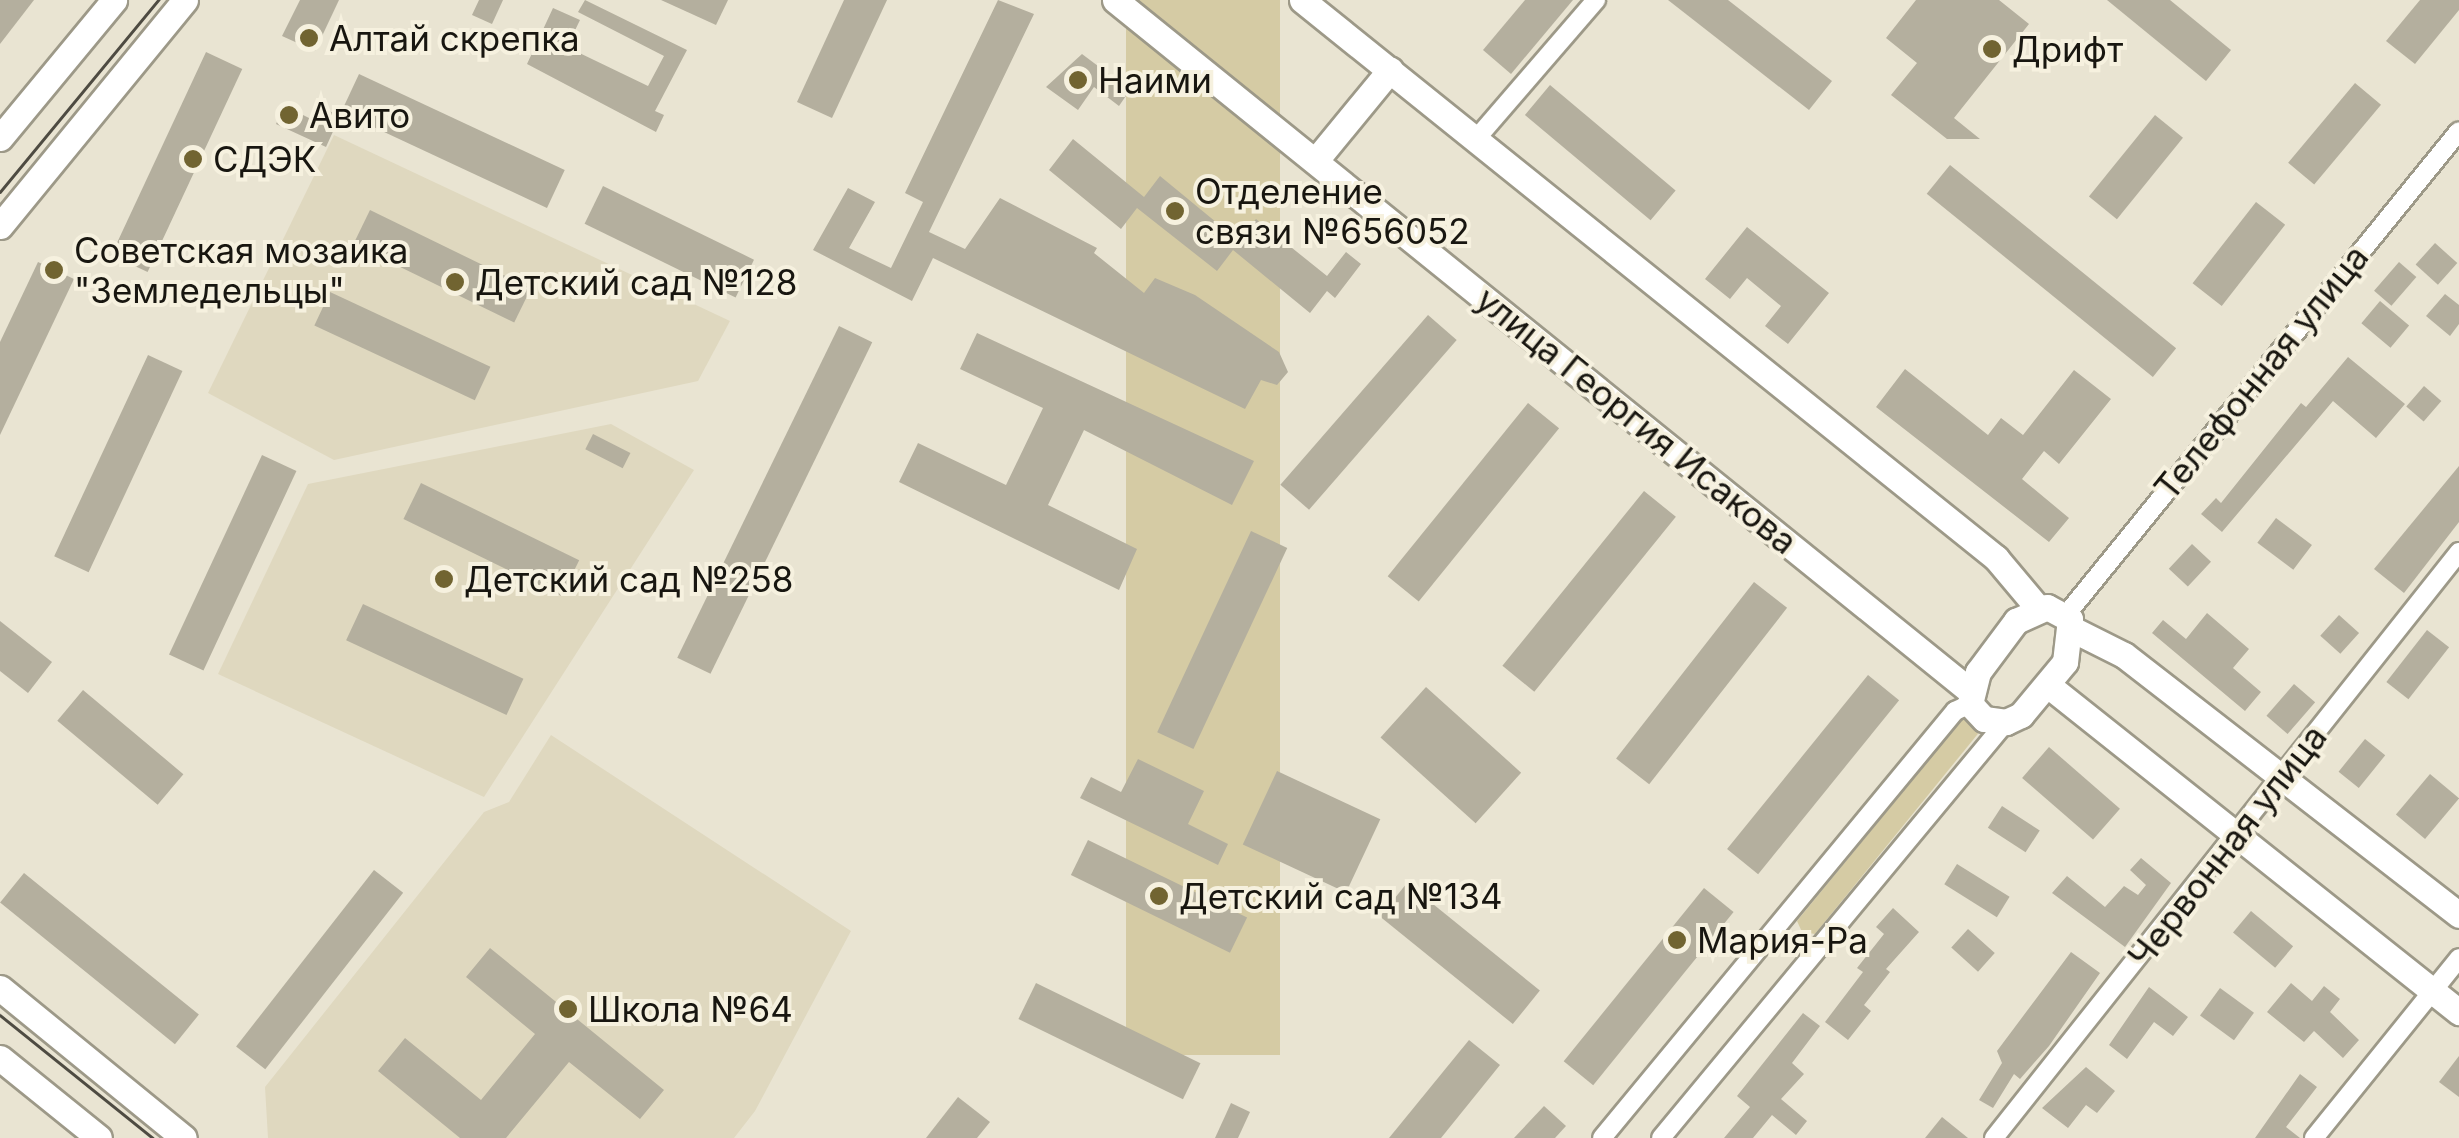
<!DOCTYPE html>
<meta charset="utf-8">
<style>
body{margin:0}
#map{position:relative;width:2459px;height:1138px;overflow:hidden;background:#e9e4d2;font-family:Inter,sans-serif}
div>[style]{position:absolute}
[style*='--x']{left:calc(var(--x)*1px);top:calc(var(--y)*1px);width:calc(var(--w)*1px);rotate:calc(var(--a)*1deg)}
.built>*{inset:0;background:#dfd8bf}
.green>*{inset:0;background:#d5cba4;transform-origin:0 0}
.building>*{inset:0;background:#b4af9e;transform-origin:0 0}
.roads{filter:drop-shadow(2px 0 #9d9988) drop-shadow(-2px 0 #9d9988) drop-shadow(0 2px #9d9988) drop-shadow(0 -2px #9d9988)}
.street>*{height:18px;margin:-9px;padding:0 9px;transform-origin:9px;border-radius:9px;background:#fff}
.secondary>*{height:25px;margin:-12.5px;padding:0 12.5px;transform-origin:12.5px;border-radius:12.5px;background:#fff}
.tram>*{height:2.5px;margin:-1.25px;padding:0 1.25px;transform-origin:1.25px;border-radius:1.25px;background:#4e4b42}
.dots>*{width:28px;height:28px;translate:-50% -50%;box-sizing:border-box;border:5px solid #f6f1df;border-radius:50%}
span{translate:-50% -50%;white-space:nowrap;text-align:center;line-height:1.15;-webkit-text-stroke:8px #f6f1df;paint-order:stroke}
.poi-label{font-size:35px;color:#181610}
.left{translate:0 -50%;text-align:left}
.street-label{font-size:35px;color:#181610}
</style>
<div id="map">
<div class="built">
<div style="clip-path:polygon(334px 135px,730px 321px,698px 381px,334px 460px,208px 393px)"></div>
<div style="clip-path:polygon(611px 424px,694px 470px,484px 797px,218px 674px,308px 484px)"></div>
<div style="clip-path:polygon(551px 735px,851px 931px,755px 1111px,734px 1138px,268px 1138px,265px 1087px,484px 812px,509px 802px)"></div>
</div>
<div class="green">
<div style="left:1126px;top:0;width:154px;height:1055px"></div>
<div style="clip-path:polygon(1964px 717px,1981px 730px,1815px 934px,1802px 932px,1797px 921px)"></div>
</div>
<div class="building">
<div style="clip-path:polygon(0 0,34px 0,0 44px)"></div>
<div style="clip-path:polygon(300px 0,339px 0,315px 51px,282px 36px)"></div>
<div style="clip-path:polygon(479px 0,503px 0,492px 24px,472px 15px)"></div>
<div style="clip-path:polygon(585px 0,687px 50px,655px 111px,664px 115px,656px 132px,527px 64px,553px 8px,580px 20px,567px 47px,648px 86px,664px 56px,578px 12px)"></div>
<div style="clip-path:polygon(661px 0,728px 0,716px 25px)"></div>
<div style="clip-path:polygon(844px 0,887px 0,832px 118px,797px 102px)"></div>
<div style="clip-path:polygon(998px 0,1034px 14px,929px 232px,965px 249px,1000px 198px,1097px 248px,1094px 253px,1144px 293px,1155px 278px,1195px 295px,1279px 352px,1288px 372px,1277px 385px,1261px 380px,1245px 409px,933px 258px,912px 301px,813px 250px,848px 188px,875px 202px,849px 248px,891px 268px,923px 202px,905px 193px)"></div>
<div style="clip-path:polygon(1525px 0,1573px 0,1511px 74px,1483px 50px)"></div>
<div style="clip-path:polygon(1668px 0,1728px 0,1832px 81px,1809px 110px)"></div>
<div style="clip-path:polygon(1916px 0,1999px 0,2029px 24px,1954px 118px,1980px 139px,1947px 139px,1891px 95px,1917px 63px,1886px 38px)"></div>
<div style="clip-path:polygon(2107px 0,2170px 0,2231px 50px,2206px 81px)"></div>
<div style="clip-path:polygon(2420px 0,2459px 0,2459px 10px,2415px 64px,2386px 41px)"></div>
<div style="left:206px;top:52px;width:40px;height:224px;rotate:25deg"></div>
<div style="clip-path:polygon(1082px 54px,1130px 90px,1119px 106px,1094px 87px,1078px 110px,1046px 87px)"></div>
<div style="left:359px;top:74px;width:227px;height:42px;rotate:25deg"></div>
<div style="left:2355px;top:83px;width:34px;height:104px;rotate:40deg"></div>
<div style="left:1550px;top:85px;width:164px;height:39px;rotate:40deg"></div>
<div style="clip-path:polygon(285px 106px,319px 123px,325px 109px,340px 116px,326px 147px,276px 124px)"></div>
<div style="left:2155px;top:115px;width:36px;height:105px;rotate:39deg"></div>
<div style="clip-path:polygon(1073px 139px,1144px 197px,1160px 176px,1239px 241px,1256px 219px,1327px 276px,1346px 252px,1361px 264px,1335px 298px,1327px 291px,1310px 313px,1233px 250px,1217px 271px,1137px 208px,1121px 229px,1049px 170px)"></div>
<div style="left:1950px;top:165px;width:291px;height:37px;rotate:39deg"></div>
<div style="left:603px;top:186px;width:168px;height:42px;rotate:26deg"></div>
<div style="left:2256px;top:202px;width:37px;height:103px;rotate:38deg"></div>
<div style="left:370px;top:210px;width:179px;height:38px;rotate:26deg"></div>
<div style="clip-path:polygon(1747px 227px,1829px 293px,1788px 344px,1765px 326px,1781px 306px,1747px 278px,1730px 299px,1705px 279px)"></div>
<div style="left:2435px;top:243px;width:30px;height:29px;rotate:42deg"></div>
<div style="clip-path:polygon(38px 262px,74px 279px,0 435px,0 342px)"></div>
<div style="left:2399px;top:262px;width:23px;height:38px;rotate:41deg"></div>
<div style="left:330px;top:292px;width:177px;height:37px;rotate:25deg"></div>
<div style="clip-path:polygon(2445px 294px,2459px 305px,2459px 324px,2450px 336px,2426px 316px)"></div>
<div style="left:2380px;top:301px;width:38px;height:29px;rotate:40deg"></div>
<div style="left:1428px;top:315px;width:38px;height:225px;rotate:41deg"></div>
<div style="left:839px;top:326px;width:37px;height:369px;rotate:26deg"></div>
<div style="clip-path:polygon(977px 333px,1254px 461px,1232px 505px,1084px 430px,1048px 505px,1137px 549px,1119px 590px,899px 482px,918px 443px,1006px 485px,1043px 408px,960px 369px)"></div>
<div style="left:148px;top:355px;width:38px;height:222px;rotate:25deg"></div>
<div style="clip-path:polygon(2348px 357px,2405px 404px,2376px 438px,2333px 401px,2222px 532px,2201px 514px,2216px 498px,2221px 503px,2301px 403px,2306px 407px)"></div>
<div style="clip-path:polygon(1905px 369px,1988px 435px,2001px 418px,2023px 435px,2074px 370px,2111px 399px,2059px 464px,2044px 451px,2022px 479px,2069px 518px,2049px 542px,1876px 407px)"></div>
<div style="left:2424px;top:386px;width:23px;height:27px;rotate:41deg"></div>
<div style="left:1528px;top:403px;width:40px;height:223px;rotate:39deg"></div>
<div style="left:593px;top:434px;width:42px;height:17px;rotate:27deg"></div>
<div style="left:262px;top:455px;width:38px;height:220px;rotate:25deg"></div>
<div style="clip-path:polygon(2459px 466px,2459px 522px,2404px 593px,2374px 569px)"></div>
<div style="left:421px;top:483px;width:176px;height:40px;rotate:26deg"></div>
<div style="left:1644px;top:491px;width:41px;height:225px;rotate:39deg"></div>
<div style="left:2276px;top:518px;width:45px;height:31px;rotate:37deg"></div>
<div style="left:1251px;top:531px;width:40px;height:222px;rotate:25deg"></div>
<div style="left:2192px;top:544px;width:26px;height:34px;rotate:43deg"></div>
<div style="left:1754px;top:582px;width:42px;height:224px;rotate:38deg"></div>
<div style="left:363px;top:604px;width:177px;height:40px;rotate:25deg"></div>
<div style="clip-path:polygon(2207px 613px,2249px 649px,2233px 668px,2261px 692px,2245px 711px,2152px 633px,2163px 620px,2186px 639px)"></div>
<div style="left:2339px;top:615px;width:27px;height:28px;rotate:42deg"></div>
<div style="clip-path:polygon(0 621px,52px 662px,28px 693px,0 671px)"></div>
<div style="left:2427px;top:630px;width:28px;height:66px;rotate:38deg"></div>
<div style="left:1868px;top:675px;width:40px;height:224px;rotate:39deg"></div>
<div style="left:2294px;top:684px;width:28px;height:42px;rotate:41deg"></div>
<div style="left:1426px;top:687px;width:128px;height:68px;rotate:42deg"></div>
<div style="left:83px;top:690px;width:131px;height:40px;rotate:40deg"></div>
<div style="left:2365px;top:739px;width:26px;height:42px;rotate:39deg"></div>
<div style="left:2049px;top:747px;width:94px;height:41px;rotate:41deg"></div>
<div style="clip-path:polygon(1138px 759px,1204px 791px,1188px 824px,1228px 844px,1218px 865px,1080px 798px,1091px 777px,1121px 792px)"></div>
<div style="left:1277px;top:771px;width:114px;height:81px;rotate:25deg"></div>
<div style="left:2430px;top:774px;width:38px;height:53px;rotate:40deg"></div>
<div style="left:2002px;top:806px;width:45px;height:26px;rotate:33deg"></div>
<div style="left:1088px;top:840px;width:177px;height:39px;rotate:26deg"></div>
<div style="clip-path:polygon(2141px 858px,2171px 883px,2125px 947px,2052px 893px,2067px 876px,2105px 907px,2124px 886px,2138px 895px,2146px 885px,2130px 870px)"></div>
<div style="left:1957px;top:864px;width:62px;height:24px;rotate:32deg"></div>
<div style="left:374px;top:870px;width:37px;height:224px;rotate:38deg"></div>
<div style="left:24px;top:873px;width:225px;height:38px;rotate:39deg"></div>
<div style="left:1407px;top:883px;width:171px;height:43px;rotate:39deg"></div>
<div style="left:1704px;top:888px;width:38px;height:223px;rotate:39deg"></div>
<div style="clip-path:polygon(1893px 908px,1919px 932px,1886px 969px,1890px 972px,1864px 1005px,1871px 1011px,1848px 1040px,1825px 1022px,1863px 972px,1857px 968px,1884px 934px,1876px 927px)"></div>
<div style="left:2251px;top:911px;width:55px;height:28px;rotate:40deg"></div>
<div style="left:1968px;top:929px;width:36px;height:25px;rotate:42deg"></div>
<div style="clip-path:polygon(490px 948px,664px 1090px,640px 1119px,569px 1062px,506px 1138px,460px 1138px,378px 1071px,405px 1038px,481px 1100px,535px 1034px,466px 977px)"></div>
<div style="clip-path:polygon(2071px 952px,2100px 973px,2049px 1046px,2020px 1079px,2014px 1074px,1993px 1108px,1979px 1100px,2002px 1063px,1997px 1051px)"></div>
<div style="left:1036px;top:983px;width:183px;height:40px;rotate:26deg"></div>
<div style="clip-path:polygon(2291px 983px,2312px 1001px,2324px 986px,2340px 999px,2330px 1012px,2359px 1040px,2343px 1058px,2314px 1031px,2304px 1042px,2267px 1012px)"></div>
<div style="clip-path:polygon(2149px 987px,2188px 1017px,2173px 1036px,2154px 1022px,2127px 1059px,2109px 1045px)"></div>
<div style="left:2220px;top:988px;width:42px;height:34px;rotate:36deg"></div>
<div style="clip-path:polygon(1803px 1013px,1820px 1026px,1792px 1063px,1804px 1074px,1781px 1099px,1807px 1121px,1796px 1135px,1772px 1115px,1753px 1138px,1724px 1138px,1750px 1107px,1737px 1096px)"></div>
<div style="clip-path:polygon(1469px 1040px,1500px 1065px,1441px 1138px,1389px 1138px)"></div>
<div style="clip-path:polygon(2459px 1056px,2459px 1097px,2439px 1082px)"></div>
<div style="clip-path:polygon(2086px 1067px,2115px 1091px,2097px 1113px,2086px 1105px,2068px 1128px,2042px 1108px)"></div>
<div style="clip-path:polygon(2300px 1074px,2317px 1087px,2286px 1127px,2300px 1138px,2255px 1138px)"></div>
<div style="clip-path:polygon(958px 1097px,990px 1122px,977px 1138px,926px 1138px)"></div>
<div style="clip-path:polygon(1231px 1103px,1250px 1112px,1238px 1138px,1215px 1138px)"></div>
<div style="clip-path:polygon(1544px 1106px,1566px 1126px,1555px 1138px,1514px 1138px)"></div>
<div style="clip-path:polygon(1942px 1117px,1968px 1138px,1925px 1138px)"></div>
</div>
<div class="roads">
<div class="street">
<div style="--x:1476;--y:139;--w:184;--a:-49.2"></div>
<div style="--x:2066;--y:615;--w:623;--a:-50.92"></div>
<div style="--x:1602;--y:1138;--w:554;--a:-50.42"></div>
<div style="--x:1955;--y:711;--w:17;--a:-25"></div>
<div style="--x:1661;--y:1138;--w:540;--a:-50.33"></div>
<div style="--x:1994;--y:1138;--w:748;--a:-51.57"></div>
<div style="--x:2314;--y:1138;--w:231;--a:-51.1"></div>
</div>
<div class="secondary">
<div style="--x:1115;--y:0;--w:1099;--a:38.94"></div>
<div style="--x:1302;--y:0;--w:891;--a:38.8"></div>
<div style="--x:1996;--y:558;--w:65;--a:50"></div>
<div style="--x:0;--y:138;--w:179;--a:-50.4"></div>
<div style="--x:1316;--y:160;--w:117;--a:-50.6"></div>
<div style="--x:0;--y:226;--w:292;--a:-50.7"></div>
<div style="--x:2047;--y:607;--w:26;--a:28"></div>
<div style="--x:2070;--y:619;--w:43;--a:96.6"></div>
<div style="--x:2065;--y:662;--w:69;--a:129.7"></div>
<div style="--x:2021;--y:715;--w:17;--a:155"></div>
<div style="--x:2006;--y:722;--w:22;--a:-172"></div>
<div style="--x:1984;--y:719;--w:21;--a:-133"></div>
<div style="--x:1970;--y:704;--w:33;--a:-76"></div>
<div style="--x:1978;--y:672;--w:64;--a:-53.3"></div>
<div style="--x:2016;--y:621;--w:34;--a:-24"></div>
<div style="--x:2072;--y:629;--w:58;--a:26.6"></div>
<div style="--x:2124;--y:655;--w:424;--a:37.8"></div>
<div style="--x:2049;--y:686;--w:524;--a:38.49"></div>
<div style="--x:0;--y:988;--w:237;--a:39.2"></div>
<div style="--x:0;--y:1058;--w:127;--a:38.9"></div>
</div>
</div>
<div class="tram">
<div style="--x:0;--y:192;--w:249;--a:-50.5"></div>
<div style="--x:0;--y:1015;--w:196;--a:38.8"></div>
</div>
<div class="dots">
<div style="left:309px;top:38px;background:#716431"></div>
<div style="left:1992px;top:49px;background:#716431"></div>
<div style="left:1078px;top:80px;background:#716431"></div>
<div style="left:289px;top:115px;background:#716431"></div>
<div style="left:193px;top:159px;background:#716431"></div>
<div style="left:1175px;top:211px;background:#716431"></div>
<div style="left:54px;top:270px;background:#716431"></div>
<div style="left:455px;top:282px;background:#716431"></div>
<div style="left:444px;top:579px;background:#716431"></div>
<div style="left:1159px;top:896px;background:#716431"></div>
<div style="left:1677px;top:940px;background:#716431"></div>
<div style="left:568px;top:1009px;background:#716431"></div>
</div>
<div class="poi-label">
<span class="left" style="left:329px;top:38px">Алтай скрепка</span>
<span class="left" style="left:2012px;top:49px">Дрифт</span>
<span class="left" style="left:1098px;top:80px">Наими</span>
<span class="left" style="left:309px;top:115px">Авито</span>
<span class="left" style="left:213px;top:159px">СДЭК</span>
<span class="left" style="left:1195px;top:211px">Отделение<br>связи №656052</span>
<span class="left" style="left:74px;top:270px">Советская мозаика<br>"Земледельцы"</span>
<span class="left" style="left:475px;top:282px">Детский сад №128</span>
<span class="left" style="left:464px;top:579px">Детский сад №258</span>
<span class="left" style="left:1179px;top:896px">Детский сад №134</span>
<span class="left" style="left:1697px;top:940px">Мария-Ра</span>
<span class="left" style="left:588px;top:1009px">Школа №64</span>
</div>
<div class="street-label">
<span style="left:2261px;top:372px;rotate:-51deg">Телефонная улица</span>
<span style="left:1637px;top:420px;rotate:39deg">улица Георгия Исакова</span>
<span style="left:2227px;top:846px;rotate:-52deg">Червонная улица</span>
</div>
</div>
